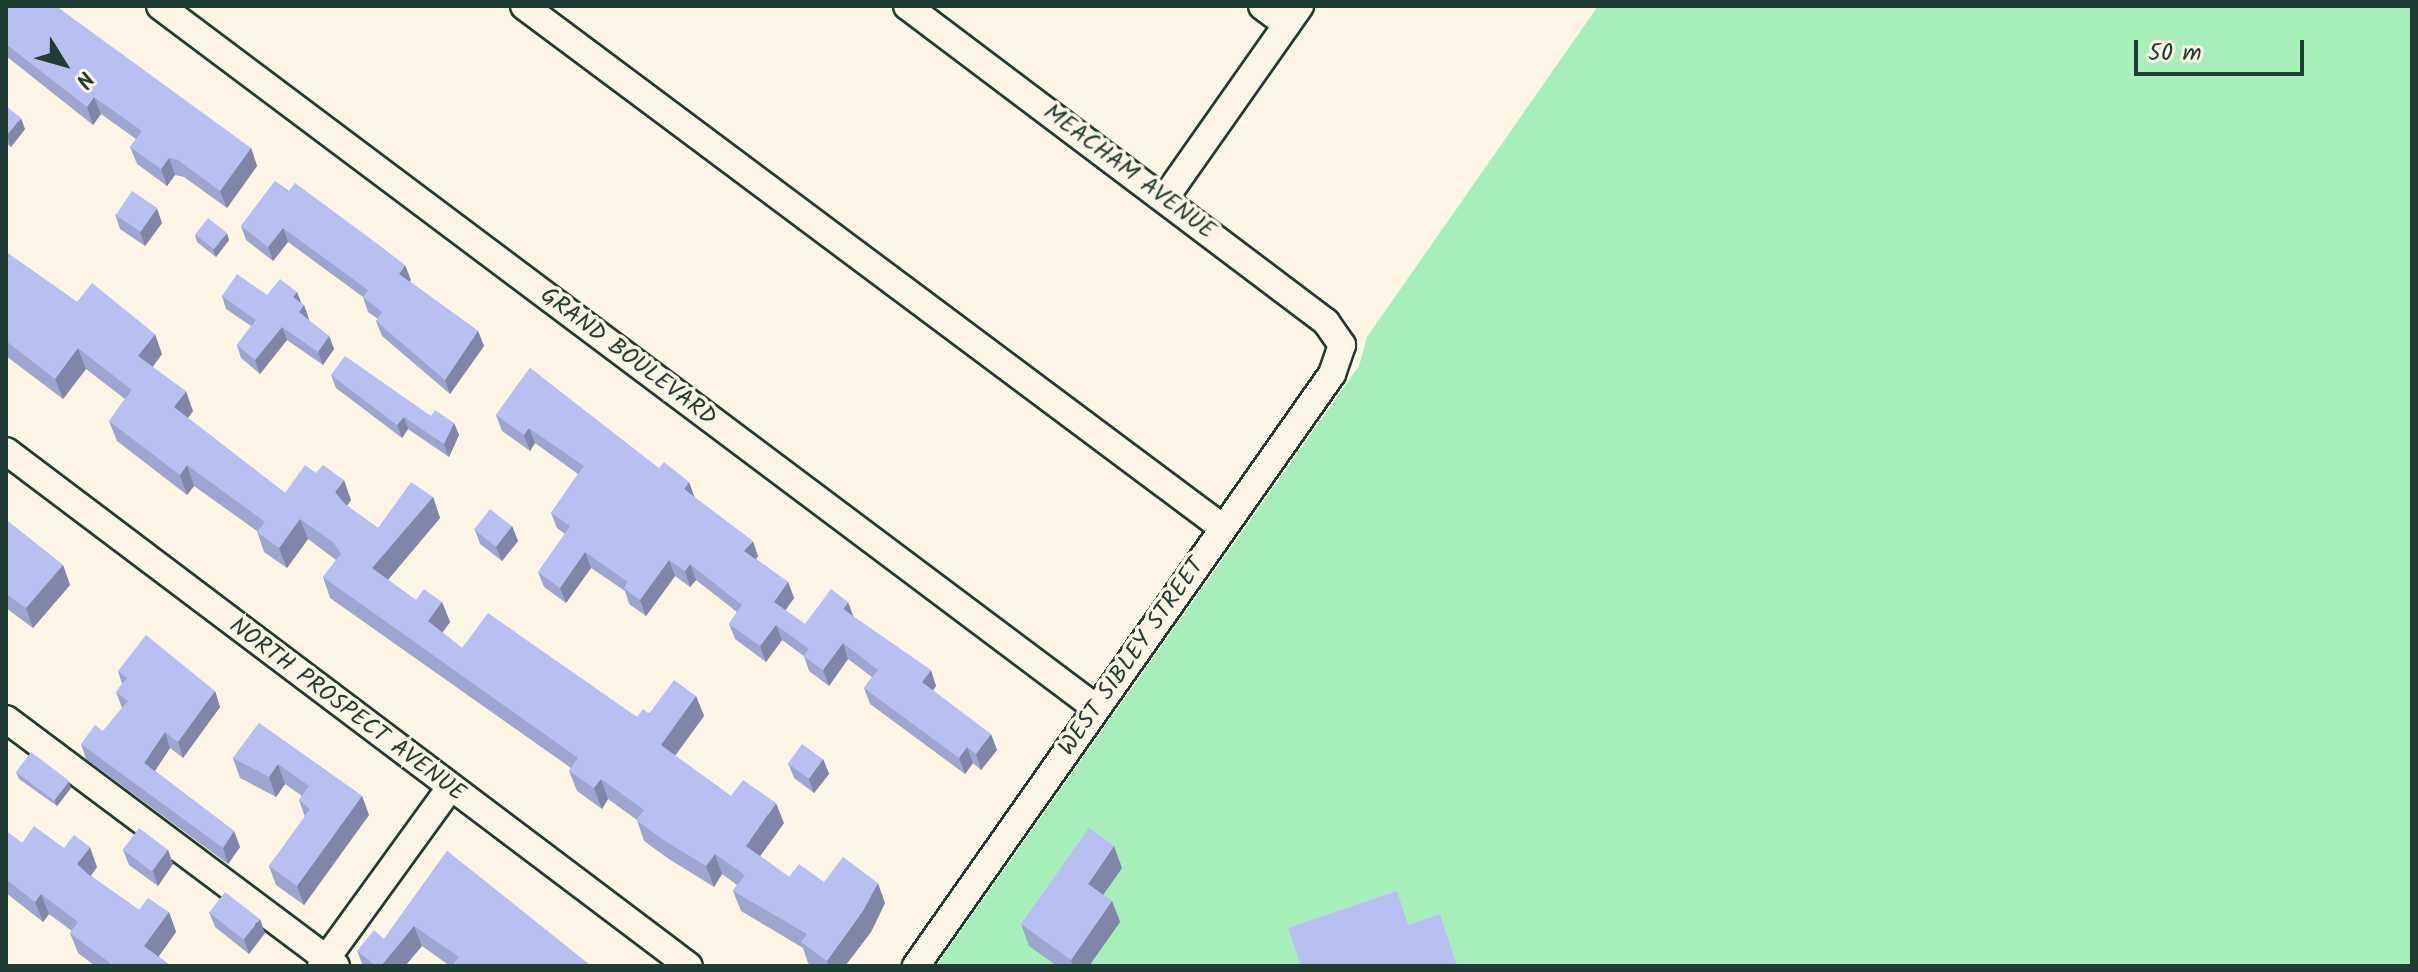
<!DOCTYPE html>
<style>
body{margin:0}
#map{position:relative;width:2418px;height:972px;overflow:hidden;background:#fcf5e5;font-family:Kalam,sans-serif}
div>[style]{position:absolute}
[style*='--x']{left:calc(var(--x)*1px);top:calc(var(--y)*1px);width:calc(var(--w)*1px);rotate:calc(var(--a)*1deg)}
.green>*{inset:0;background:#a7eebb}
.roads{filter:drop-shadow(2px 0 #1f3d34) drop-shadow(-2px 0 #1f3d34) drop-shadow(0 2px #1f3d34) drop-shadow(0 -2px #1f3d34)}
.minor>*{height:26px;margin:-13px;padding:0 13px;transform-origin:13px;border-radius:13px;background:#fcf5e5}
.wall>*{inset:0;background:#9ea5d0}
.shaded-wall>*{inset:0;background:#8186a9}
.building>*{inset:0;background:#b8c0f2;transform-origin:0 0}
span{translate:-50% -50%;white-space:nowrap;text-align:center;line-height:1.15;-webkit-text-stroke:7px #fcf5e5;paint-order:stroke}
.street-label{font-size:24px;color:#1f3d34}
.frame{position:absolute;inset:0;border:8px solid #1f3d34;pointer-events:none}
.north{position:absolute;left:24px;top:24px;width:80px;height:80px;-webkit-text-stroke:6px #fcf5e5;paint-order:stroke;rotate:127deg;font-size:22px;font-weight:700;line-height:32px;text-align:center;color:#1f3d34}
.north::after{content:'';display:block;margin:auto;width:28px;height:36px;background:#1f3d34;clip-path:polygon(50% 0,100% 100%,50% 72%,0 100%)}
.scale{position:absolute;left:2134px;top:40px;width:170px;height:36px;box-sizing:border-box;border:4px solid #1f3d34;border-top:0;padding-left:10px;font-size:24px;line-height:28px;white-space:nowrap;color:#1f3d34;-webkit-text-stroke:6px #fcf5e5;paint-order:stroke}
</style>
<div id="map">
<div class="green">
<div style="clip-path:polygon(1598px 6px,2412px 6px,2412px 966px,936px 966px,1359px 366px,1367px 337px)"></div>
</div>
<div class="roads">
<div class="minor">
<div style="--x:160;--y:6;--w:1170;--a:36.87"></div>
<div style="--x:524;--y:6;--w:872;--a:36.75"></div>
<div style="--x:907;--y:6;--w:525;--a:37.02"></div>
<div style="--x:1326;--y:322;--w:28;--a:55"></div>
<div style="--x:1342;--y:345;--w:31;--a:109"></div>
<div style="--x:1332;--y:374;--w:724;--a:125.1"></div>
<div style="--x:1262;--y:6;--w:31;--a:37"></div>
<div style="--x:1165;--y:198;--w:235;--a:-54.9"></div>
<div style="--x:6;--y:451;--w:855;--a:37.02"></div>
<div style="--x:6;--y:719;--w:412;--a:36.8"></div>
<div style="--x:321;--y:966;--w:220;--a:-54.1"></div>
</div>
</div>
<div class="wall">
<div style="clip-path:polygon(6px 6px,251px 148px,257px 166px,227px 208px,184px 177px,175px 175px,167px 186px,137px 164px,130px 147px,136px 139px,101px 114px,93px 125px,6px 56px)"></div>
<div style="clip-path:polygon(6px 106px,25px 129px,11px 147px,6px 143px)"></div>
<div style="clip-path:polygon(275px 181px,411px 280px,409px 281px,478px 331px,484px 346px,450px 394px,382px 336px,376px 321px,378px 319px,368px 312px,363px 297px,288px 242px,273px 261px,246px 240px,241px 226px)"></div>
<div style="clip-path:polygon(115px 214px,162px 223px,145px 246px,120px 229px)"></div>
<div style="clip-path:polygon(195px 235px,229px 240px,216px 257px,197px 242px)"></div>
<div style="clip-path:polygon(6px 252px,77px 302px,162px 354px,153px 367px,193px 411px,188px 418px,285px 493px,351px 500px,347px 506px,378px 528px,433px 497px,440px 518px,388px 580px,416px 600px,442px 602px,450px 622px,442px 632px,462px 648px,637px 717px,696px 696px,704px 716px,675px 756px,731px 796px,784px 823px,760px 856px,789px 877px,824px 882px,885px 903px,871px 932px,845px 966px,813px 966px,808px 963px,803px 948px,741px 911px,733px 891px,737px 885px,722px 874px,714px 887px,669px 859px,644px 841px,637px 820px,608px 799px,602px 809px,577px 791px,569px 771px,571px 768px,330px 598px,323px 577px,336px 560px,308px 539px,287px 568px,264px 552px,257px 531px,194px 486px,187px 495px,117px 441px,109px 421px,125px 399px,86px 369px,63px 399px,6px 356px)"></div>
<div style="clip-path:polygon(297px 292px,301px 303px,304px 305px,308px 320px,329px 336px,334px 349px,323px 365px,287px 340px,260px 374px,241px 358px,237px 345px,251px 326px,226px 309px,222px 296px,267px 295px)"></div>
<div style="clip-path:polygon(530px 368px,695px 498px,758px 556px,756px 559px,788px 582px,794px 598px,785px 610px,805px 624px,854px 617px,936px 686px,933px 690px,997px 750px,981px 770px,973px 763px,965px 774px,870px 704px,864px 688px,872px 677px,848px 659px,829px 686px,809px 671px,804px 656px,782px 640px,766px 662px,735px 639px,729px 624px,737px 612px,696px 580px,690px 587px,675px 576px,646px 616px,629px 604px,625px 591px,591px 568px,566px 603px,544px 587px,538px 572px,565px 534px,557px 528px,551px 513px,578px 474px,535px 443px,530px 451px,502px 431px,496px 415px)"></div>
<div style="clip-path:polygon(331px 375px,431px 416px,454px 423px,459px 435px,449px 457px,408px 429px,402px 438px,336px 388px)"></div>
<div style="clip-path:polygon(6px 520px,63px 565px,70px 585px,33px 628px,6px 608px)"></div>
<div style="clip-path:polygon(512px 526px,518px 541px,502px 561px,480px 544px,475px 530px)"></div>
<div style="clip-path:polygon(118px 671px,215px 691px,220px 707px,183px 758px,170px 748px,155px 771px,234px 831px,240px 847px,228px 864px,86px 759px,81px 744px,103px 731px,122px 708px,116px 692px,122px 684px)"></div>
<div style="clip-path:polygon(259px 723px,362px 796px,369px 815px,304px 905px,276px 885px,269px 866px,305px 817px,299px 800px,302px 796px,285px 784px,276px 797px,240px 778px,233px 758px)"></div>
<div style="clip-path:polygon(823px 759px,829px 774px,814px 793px,794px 778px,788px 763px)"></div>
<div style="clip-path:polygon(16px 772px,71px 788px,57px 806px,19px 779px)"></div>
<div style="clip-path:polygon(6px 831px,22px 843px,64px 848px,97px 867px,91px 876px,139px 910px,169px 912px,176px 932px,158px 956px,171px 966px,95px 966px,78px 953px,70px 933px,72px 931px,49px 914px,43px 922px,6px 893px)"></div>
<div style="clip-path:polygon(123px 850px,168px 850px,173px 864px,158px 886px,129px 865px)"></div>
<div style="clip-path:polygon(447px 851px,591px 966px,450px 966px,422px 946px,405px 966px,363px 966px,357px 951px,384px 939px)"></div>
<div style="clip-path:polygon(1122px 868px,1103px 895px,1112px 901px,1120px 922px,1089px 966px,1057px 966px,1029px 946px,1021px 924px)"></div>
<div style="clip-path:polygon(209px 912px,265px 933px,249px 954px,215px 927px)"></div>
</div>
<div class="shaded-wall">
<div style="clip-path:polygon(94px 97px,101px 114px,93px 125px,87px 107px)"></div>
<div style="clip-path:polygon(21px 118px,25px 129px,11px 147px,7px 135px)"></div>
<div style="clip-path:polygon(251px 148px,257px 166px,227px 208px,220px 191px)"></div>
<div style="clip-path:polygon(169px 158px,175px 175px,167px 186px,161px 169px)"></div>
<div style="clip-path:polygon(157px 208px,162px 223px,145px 246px,140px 232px)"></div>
<div style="clip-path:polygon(283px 228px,288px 242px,273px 261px,268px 247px)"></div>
<div style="clip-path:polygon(227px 233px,229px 240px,216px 257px,213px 250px)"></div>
<div style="clip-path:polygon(405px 265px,411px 280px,404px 288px,399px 274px)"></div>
<div style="clip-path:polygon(297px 292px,302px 305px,293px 297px)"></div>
<div style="clip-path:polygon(304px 305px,309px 319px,304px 326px,299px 312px)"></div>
<div style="clip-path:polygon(282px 327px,287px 340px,260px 374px,255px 360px)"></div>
<div style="clip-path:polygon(478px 331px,484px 346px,450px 394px,445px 380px)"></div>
<div style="clip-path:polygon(155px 334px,162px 354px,145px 376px,138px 356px)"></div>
<div style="clip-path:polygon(329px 336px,334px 349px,323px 365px,318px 352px)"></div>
<div style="clip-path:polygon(78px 348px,86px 369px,63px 399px,55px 379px)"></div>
<div style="clip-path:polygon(186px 391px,193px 411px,181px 427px,174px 407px)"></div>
<div style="clip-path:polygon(404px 417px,408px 429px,402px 438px,397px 425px)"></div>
<div style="clip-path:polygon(454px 423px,459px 435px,449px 457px,444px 444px)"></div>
<div style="clip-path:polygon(529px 428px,535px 443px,530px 451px,524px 435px)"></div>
<div style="clip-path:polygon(187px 465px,194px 486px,187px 495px,180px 475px)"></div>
<div style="clip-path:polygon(344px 480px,351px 500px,342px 512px,335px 492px)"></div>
<div style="clip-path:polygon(689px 482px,695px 498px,684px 489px)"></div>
<div style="clip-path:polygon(433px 497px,440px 518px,380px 589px,372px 568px)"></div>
<div style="clip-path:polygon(300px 519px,308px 539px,287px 568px,279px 548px)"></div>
<div style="clip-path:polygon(512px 526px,518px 541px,502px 561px,496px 547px)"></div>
<div style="clip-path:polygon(753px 541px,758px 556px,750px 567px,744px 551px)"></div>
<div style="clip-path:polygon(585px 552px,591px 568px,566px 603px,560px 588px)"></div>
<div style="clip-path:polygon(669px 560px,675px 576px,646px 616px,640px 600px)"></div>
<div style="clip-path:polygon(690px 564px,696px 580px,690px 587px,685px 571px)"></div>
<div style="clip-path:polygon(63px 565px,70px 585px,33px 628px,26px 608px)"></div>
<div style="clip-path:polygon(788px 582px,794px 598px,780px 618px,774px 602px)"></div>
<div style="clip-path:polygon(442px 602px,450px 622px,436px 642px,428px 621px)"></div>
<div style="clip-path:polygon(848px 602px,854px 618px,843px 609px)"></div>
<div style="clip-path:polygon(776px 625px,782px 640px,766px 662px,760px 646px)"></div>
<div style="clip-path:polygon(843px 643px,848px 659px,829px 686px,823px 670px)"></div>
<div style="clip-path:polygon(931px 670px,936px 686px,928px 697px,922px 682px)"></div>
<div style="clip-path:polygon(215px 691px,220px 707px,183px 758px,178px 742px)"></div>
<div style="clip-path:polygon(696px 696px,704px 716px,668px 765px,661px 745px)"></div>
<div style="clip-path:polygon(165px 732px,170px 748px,150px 778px,144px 763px)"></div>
<div style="clip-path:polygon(991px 734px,997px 750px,981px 770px,976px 754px)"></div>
<div style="clip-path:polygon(967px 747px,973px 763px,965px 774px,959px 758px)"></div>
<div style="clip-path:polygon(823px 759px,829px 774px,814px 793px,809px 779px)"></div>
<div style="clip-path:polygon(278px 764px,285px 784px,276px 797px,269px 777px)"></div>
<div style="clip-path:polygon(601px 779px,608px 799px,602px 809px,594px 788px)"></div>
<div style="clip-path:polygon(69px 781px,71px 788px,57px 806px,54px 799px)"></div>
<div style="clip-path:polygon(362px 796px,369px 815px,304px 905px,297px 886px)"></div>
<div style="clip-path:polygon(776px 803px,784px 823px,753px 866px,746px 846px)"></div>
<div style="clip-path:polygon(234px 831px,240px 847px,228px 864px,223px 848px)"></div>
<div style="clip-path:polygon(1114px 846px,1122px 868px,1096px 905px,1088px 884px)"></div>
<div style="clip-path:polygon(90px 847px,97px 867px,84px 884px,77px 864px)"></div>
<div style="clip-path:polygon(168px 850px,173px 864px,158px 886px,153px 871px)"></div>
<div style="clip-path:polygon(715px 854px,722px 874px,714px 887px,706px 866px)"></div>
<div style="clip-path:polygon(878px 883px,885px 903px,871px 932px,845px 966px,828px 966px,827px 961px)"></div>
<div style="clip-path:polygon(41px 894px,49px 914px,43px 922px,35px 902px)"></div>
<div style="clip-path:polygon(1112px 901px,1120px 922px,1089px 966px,1073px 966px,1071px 960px)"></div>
<div style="clip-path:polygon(169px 912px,176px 932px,152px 966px,144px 946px)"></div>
<div style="clip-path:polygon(260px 919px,265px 933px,249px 954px,244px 939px)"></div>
<div style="clip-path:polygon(414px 926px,422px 946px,405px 966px,381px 966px)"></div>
</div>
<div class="building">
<div style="clip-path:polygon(6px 6px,56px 6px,251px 148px,220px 191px,178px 160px,169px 158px,161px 169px,130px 147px,142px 131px,94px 97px,87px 107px,6px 44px)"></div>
<div style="clip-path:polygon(6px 106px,21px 118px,7px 135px,6px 135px)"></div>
<div style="clip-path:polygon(275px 181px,288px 192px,295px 183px,379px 245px,405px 265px,399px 274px,478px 331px,445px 380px,376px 321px,382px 312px,363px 297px,368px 290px,283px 228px,268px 247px,241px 226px)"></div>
<div style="left:132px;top:191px;width:30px;height:29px;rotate:34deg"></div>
<div style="left:208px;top:218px;width:24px;height:21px;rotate:38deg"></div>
<div style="clip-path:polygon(6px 252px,77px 302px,92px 283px,155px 334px,138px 356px,186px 391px,174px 407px,285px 493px,305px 465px,316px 473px,323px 465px,344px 480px,335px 492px,345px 504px,378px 528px,411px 482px,433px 497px,372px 568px,416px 600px,424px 589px,442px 602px,428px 621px,462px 648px,488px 613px,637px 717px,643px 709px,649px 714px,674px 680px,696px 696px,661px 745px,731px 796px,743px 780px,776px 803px,746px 846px,789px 877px,799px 864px,824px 882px,843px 857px,878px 883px,863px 911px,827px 961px,801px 942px,807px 934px,733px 891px,745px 875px,715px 854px,706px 866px,662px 839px,636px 820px,644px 810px,601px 779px,594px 788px,569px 771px,578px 758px,323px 577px,341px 554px,333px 542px,300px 519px,279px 548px,257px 532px,265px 522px,187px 465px,180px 475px,109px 421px,132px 390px,78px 348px,55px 379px,6px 341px)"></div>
<div style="clip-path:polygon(237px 274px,267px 295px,280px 279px,297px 292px,293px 297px,304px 305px,299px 312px,329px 336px,318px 352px,282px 327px,255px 360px,237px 345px,256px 320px,222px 296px)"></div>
<div style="clip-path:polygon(345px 356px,431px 416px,435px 410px,454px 423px,444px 444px,404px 417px,397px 425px,331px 375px)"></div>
<div style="clip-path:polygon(530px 368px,659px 468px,664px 462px,689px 482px,684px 489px,753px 541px,744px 551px,788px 582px,774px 602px,805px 624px,831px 589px,848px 602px,843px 609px,931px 670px,922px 682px,991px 734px,976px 754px,967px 747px,959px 758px,864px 688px,878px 670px,843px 643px,823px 670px,803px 656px,809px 649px,776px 625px,760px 646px,729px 624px,742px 605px,690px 564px,685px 571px,669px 560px,640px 600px,624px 588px,628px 582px,585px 552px,560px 588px,538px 572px,570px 526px,551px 513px,584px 466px,529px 428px,524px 435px,496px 415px)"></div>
<div style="left:490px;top:509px;width:28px;height:26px;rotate:38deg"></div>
<div style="clip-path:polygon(6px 520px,63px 565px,26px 608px,6px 594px)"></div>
<div style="clip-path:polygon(146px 635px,215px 691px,178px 742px,165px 732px,144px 763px,234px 831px,223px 848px,81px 744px,95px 725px,103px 731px,128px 701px,116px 692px,127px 678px,118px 671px)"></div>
<div style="clip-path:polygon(259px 723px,362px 796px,297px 886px,269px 866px,310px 809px,299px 800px,309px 786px,278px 764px,269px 777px,233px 758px)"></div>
<div style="left:802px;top:744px;width:26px;height:24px;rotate:36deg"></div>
<div style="left:31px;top:752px;width:48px;height:25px;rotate:37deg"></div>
<div style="clip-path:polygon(34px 826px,64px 848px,74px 835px,90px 847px,77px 864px,88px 874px,139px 910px,148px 898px,169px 912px,144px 946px,171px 966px,114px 966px,70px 933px,78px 922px,41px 894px,35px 902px,6px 879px,6px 831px,22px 843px)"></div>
<div style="left:139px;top:828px;width:36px;height:27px;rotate:37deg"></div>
<div style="clip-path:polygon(1089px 828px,1114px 846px,1088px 884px,1112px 901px,1071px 960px,1021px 924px)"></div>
<div style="clip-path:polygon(447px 851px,591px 966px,452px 966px,459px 957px,414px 926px,381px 966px,376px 966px,357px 951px,374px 930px,384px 939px)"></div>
<div style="clip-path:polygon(1397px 891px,1408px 925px,1440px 914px,1457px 966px,1301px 966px,1288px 928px)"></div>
<div style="left:225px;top:892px;width:44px;height:26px;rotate:38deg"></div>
</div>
<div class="street-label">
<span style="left:1129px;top:172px;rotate:37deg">MEACHAM AVENUE</span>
<span style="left:628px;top:357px;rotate:37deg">GRAND BOULEVARD</span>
<span style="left:1132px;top:657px;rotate:-55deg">WEST SIBLEY STREET</span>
<span style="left:347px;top:710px;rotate:37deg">NORTH PROSPECT AVENUE</span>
</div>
<div class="frame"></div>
<div class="north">N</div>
<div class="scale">50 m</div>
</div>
